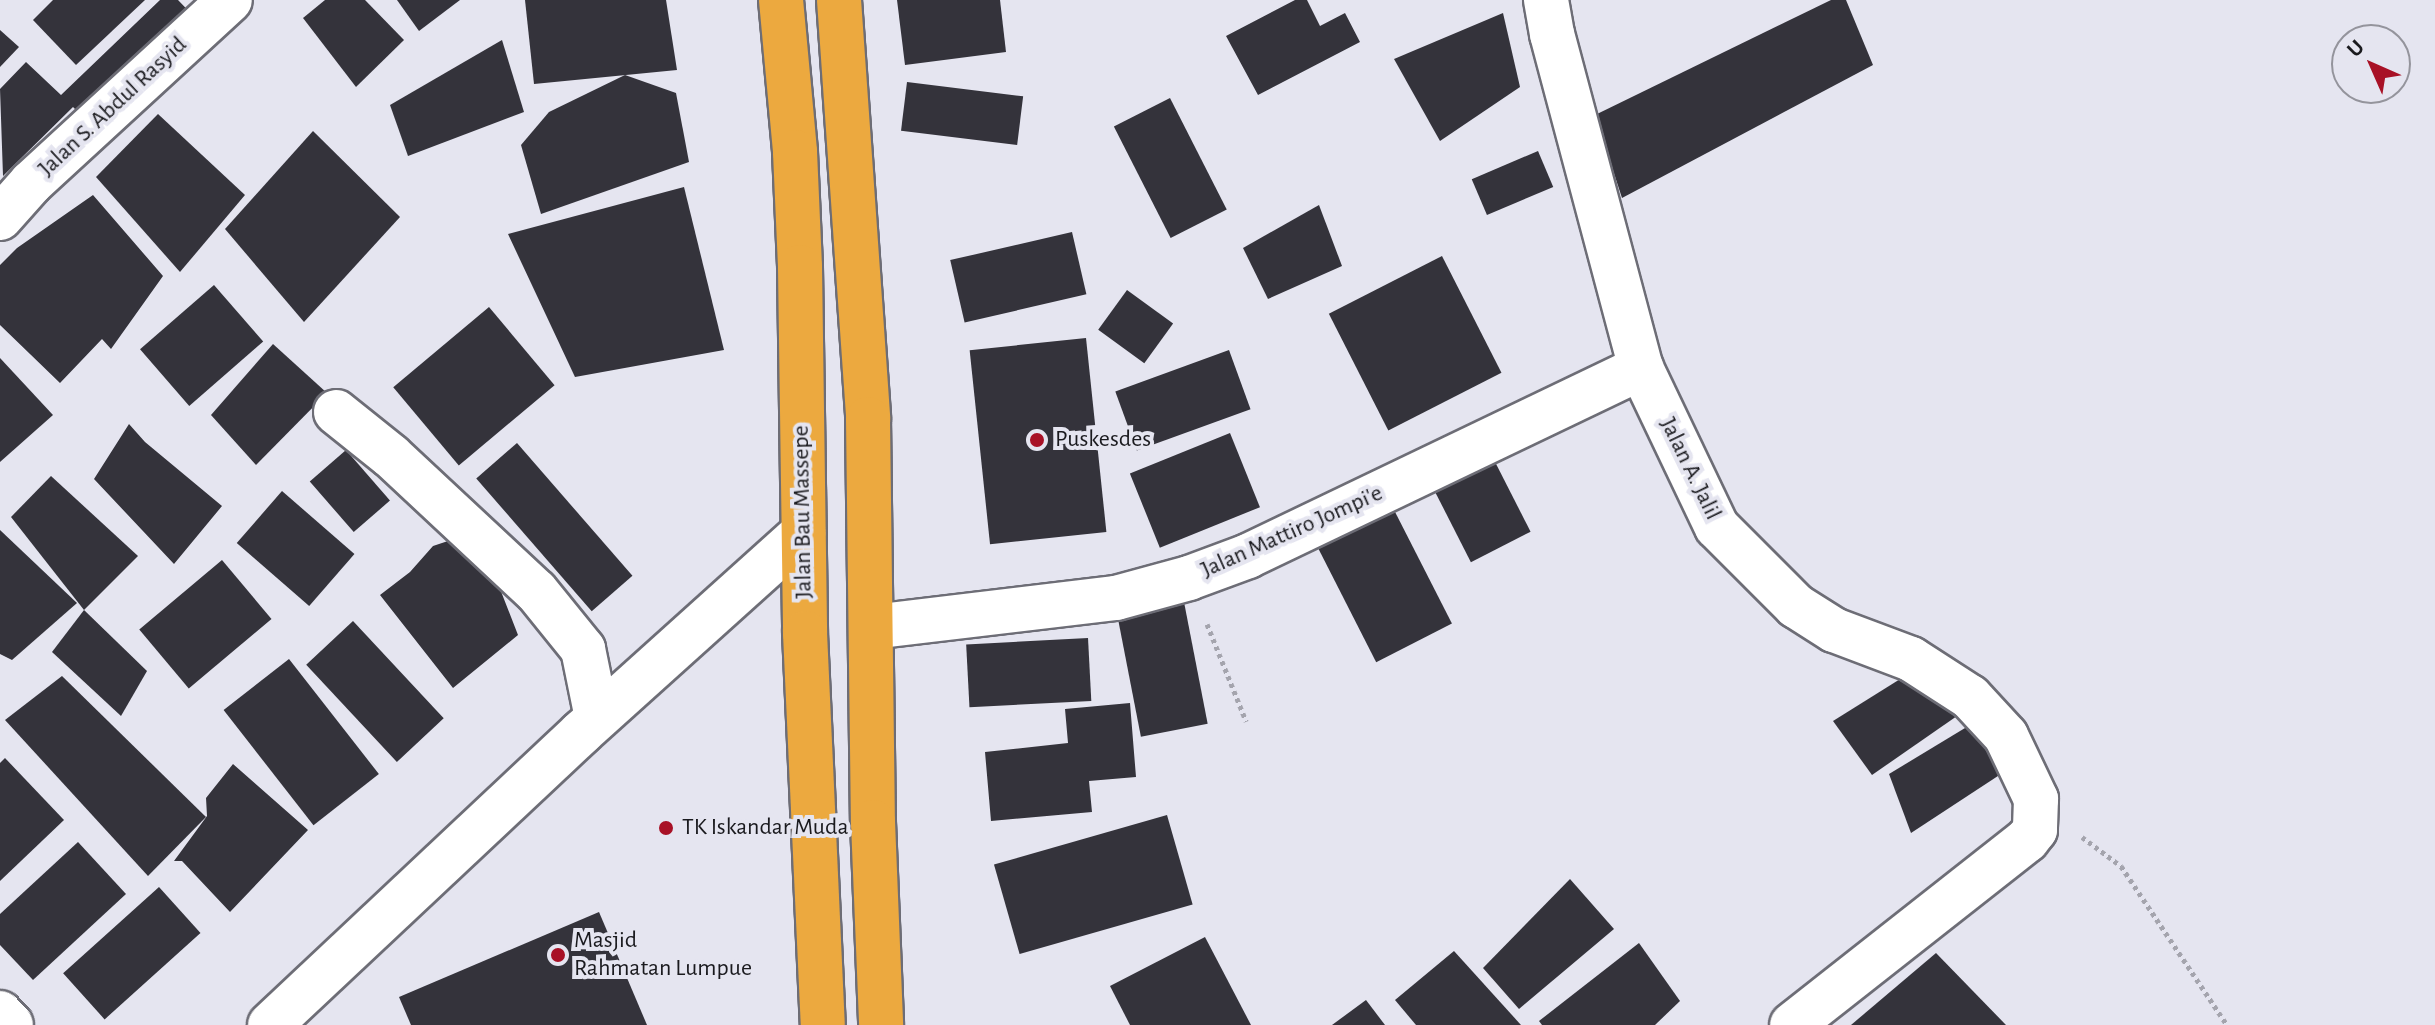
<!DOCTYPE html>
<style>
body{margin:0}
#map{position:relative;width:2435px;height:1025px;overflow:hidden;background:#e5e5f0;font-family:"Alegreya Sans",sans-serif}
div>[style]{position:absolute}
[style*='--x']{left:calc(var(--x)*1px);top:calc(var(--y)*1px);width:calc(var(--w)*1px);rotate:calc(var(--a)*1deg)}
.building>*{inset:0;background:#34333b;transform-origin:0 0}
.path>*{height:5px;margin-top:-2.5px;transform-origin:0;background:repeating-linear-gradient(90deg,#a4a4ad 0 4px,transparent 0 8px)}
.roads{filter:drop-shadow(2px 0 #6d6d76) drop-shadow(-2px 0 #6d6d76) drop-shadow(0 2px #6d6d76) drop-shadow(0 -2px #6d6d76)}
.street>*{height:44px;margin:-22px;padding:0 22px;transform-origin:22px;border-radius:22px;background:#fff}
.highway>*{height:44px;margin:-22px;padding:0 22px;transform-origin:22px;border-radius:22px;background:#eca93f}
.dots>*{width:22px;height:22px;translate:-50% -50%;box-sizing:border-box;border:4px solid #e5e5f0;border-radius:50%}
span{translate:-50% -50%;white-space:nowrap;text-align:center;line-height:1.15;-webkit-text-stroke:8px #e5e5f0;paint-order:stroke}
.street-label{font-size:24px;color:#1a1a1e}
.poi-label{font-size:24px;color:#1a1a1e}
.left{translate:0 -50%;text-align:left}
.north{position:absolute;left:2331px;top:24px;width:80px;height:80px;box-sizing:border-box;background:#e5e5f0;border:2px solid #94949c;border-radius:50%;rotate:315deg;font-size:22px;font-weight:700;line-height:32px;text-align:center;color:#1a1a1e}
.north::after{content:'';display:block;margin:auto;width:28px;height:36px;background:#a81126;clip-path:polygon(50% 0,100% 100%,50% 72%,0 100%)}
</style>
<div id="map">
<div class="building">
<div style="clip-path:polygon(53px 0,145px 0,76px 65px,33px 20px)"></div>
<div style="clip-path:polygon(160px 0,178px 0,207px 30px,107px 141px,73px 107px,3px 176px,0 89px,26px 62px,61px 95px)"></div>
<div style="clip-path:polygon(325px 0,365px 0,404px 40px,356px 87px,303px 18px)"></div>
<div style="clip-path:polygon(397px 0,460px 0,419px 31px)"></div>
<div style="clip-path:polygon(525px 0,666px 0,677px 70px,534px 84px)"></div>
<div style="clip-path:polygon(897px 0,1000px 0,1006px 52px,905px 65px)"></div>
<div style="clip-path:polygon(1295px 0,1307px 0,1320px 26px,1345px 13px,1360px 42px,1258px 95px,1226px 36px)"></div>
<div style="clip-path:polygon(1831px 0,1846px 0,1873px 65px,1622px 198px,1595px 115px)"></div>
<div style="clip-path:polygon(1503px 13px,1520px 87px,1440px 141px,1394px 59px)"></div>
<div style="clip-path:polygon(0 30px,19px 47px,0 67px)"></div>
<div style="clip-path:polygon(502px 40px,524px 112px,408px 156px,390px 105px)"></div>
<div style="clip-path:polygon(625px 75px,676px 93px,689px 162px,541px 214px,521px 145px,549px 112px)"></div>
<div style="left:907px;top:82px;width:117px;height:49px;rotate:7deg"></div>
<div style="left:1170px;top:98px;width:125px;height:63px;rotate:63deg"></div>
<div style="clip-path:polygon(158px 114px,245px 195px,180px 272px,96px 177px)"></div>
<div style="clip-path:polygon(313px 131px,400px 217px,304px 322px,225px 229px)"></div>
<div style="left:1538px;top:151px;width:39px;height:72px;rotate:67deg"></div>
<div style="clip-path:polygon(684px 187px,724px 350px,575px 377px,508px 234px)"></div>
<div style="clip-path:polygon(93px 195px,163px 276px,111px 349px,102px 339px,60px 383px,0 325px,0 265px,17px 248px)"></div>
<div style="clip-path:polygon(1319px 205px,1342px 266px,1268px 299px,1243px 248px)"></div>
<div style="left:1072px;top:232px;width:64px;height:125px;rotate:77deg"></div>
<div style="left:1442px;top:256px;width:131px;height:127px;rotate:63deg"></div>
<div style="left:214px;top:285px;width:75px;height:98px;rotate:49deg"></div>
<div style="left:1127px;top:290px;width:57px;height:49px;rotate:36deg"></div>
<div style="left:489px;top:307px;width:102px;height:125px;rotate:50deg"></div>
<div style="left:1086px;top:338px;width:195px;height:117px;rotate:84deg"></div>
<div style="clip-path:polygon(273px 344px,327px 393px,256px 465px,211px 415px)"></div>
<div style="left:1229px;top:350px;width:63px;height:121px;rotate:70deg"></div>
<div style="clip-path:polygon(0 358px,53px 415px,0 462px)"></div>
<div style="clip-path:polygon(129px 424px,145px 442px,222px 506px,174px 564px,94px 479px)"></div>
<div style="left:1230px;top:433px;width:80px;height:108px;rotate:68deg"></div>
<div style="left:517px;top:443px;width:176px;height:54px;rotate:49deg"></div>
<div style="left:346px;top:450px;width:67px;height:48px;rotate:49deg"></div>
<div style="left:1492px;top:456px;width:85px;height:67px;rotate:63deg"></div>
<div style="clip-path:polygon(51px 476px,138px 556px,84px 610px,11px 517px)"></div>
<div style="left:282px;top:491px;width:96px;height:69px;rotate:41deg"></div>
<div style="left:1392px;top:506px;width:132px;height:85px;rotate:63deg"></div>
<div style="clip-path:polygon(0 530px,77px 603px,12px 660px,0 654px)"></div>
<div style="clip-path:polygon(460px 537px,495px 576px,518px 635px,453px 688px,380px 595px,410px 572px,433px 546px)"></div>
<div style="left:222px;top:560px;width:77px;height:108px;rotate:50deg"></div>
<div style="left:1184px;top:602px;width:124px;height:68px;rotate:79deg"></div>
<div style="clip-path:polygon(84px 610px,147px 671px,121px 716px,52px 652px)"></div>
<div style="left:353px;top:621px;width:133px;height:64px;rotate:47deg"></div>
<div style="left:1088px;top:638px;width:63px;height:122px;rotate:87deg"></div>
<div style="left:289px;top:659px;width:146px;height:83px;rotate:52deg"></div>
<div style="clip-path:polygon(1913px 671px,1957px 716px,1872px 775px,1833px 721px)"></div>
<div style="clip-path:polygon(62px 676px,206px 817px,148px 876px,5px 720px)"></div>
<div style="clip-path:polygon(1130px 703px,1136px 777px,1089px 781px,1092px 812px,991px 821px,985px 752px,1068px 743px,1065px 709px)"></div>
<div style="clip-path:polygon(1970px 725px,2001px 774px,1911px 833px,1889px 774px)"></div>
<div style="clip-path:polygon(5px 758px,64px 820px,0 881px,0 763px)"></div>
<div style="clip-path:polygon(233px 764px,308px 830px,230px 912px,182px 861px,174px 861px,207px 816px,206px 798px)"></div>
<div style="left:1167px;top:815px;width:93px;height:180px;rotate:74deg"></div>
<div style="clip-path:polygon(78px 842px,126px 894px,33px 980px,0 945px,0 914px)"></div>
<div style="clip-path:polygon(1570px 879px,1614px 929px,1519px 1009px,1483px 968px)"></div>
<div style="left:159px;top:887px;width:62px;height:129px;rotate:48deg"></div>
<div style="clip-path:polygon(599px 912px,647px 1025px,411px 1025px,399px 997px)"></div>
<div style="clip-path:polygon(1205px 937px,1251px 1025px,1130px 1025px,1110px 986px)"></div>
<div style="clip-path:polygon(1639px 943px,1680px 1001px,1655px 1025px,1542px 1025px,1539px 1021px)"></div>
<div style="clip-path:polygon(1454px 951px,1521px 1025px,1416px 1025px,1395px 1000px)"></div>
<div style="clip-path:polygon(1936px 953px,2006px 1025px,1851px 1025px)"></div>
<div style="clip-path:polygon(1366px 1000px,1385px 1025px,1332px 1025px)"></div>
</div>
<div class="path">
<div style="--x:1207;--y:624;--w:105;--a:68.1"></div>
<div style="--x:2082;--y:837;--w:49;--a:36.6"></div>
<div style="--x:2121;--y:866;--w:191;--a:56.3"></div>
</div>
<div class="roads">
<div class="street">
<div style="--x:1546;--y:0;--w:35;--a:80"></div>
<div style="--x:1552;--y:34;--w:346;--a:75.1"></div>
<div style="--x:1641;--y:368;--w:176;--a:64.5"></div>
<div style="--x:1717;--y:527;--w:112;--a:45"></div>
<div style="--x:1796;--y:606;--w:45;--a:32.3"></div>
<div style="--x:1834;--y:630;--w:82;--a:20.6"></div>
<div style="--x:1911;--y:659;--w:70;--a:32.8"></div>
<div style="--x:1970;--y:697;--w:53;--a:47.3"></div>
<div style="--x:2006;--y:736;--w:70;--a:64.5"></div>
<div style="--x:2036;--y:799;--w:31;--a:92"></div>
<div style="--x:2035;--y:830;--w:13;--a:129"></div>
<div style="--x:2027;--y:840;--w:299;--a:141.8"></div>
<div style="--x:0;--y:218;--w:47;--a:-48.5"></div>
<div style="--x:31;--y:183;--w:270;--a:-42.6"></div>
<div style="--x:336;--y:412;--w:70;--a:38.7"></div>
<div style="--x:391;--y:456;--w:198;--a:43"></div>
<div style="--x:536;--y:591;--w:75;--a:51"></div>
<div style="--x:583;--y:649;--w:70;--a:78.5"></div>
<div style="--x:872;--y:627;--w:246;--a:-6.8"></div>
<div style="--x:1116;--y:598;--w:76;--a:-15.3"></div>
<div style="--x:1189;--y:578;--w:63;--a:-20.4"></div>
<div style="--x:1248;--y:556;--w:436;--a:-25.6"></div>
<div style="--x:0;--y:1013;--w:16;--a:47"></div>
<div style="--x:270;--y:1025;--w:427;--a:-43.2"></div>
<div style="--x:581;--y:733;--w:299;--a:-42"></div>
</div>
<div class="highway">
<div style="--x:781;--y:0;--w:153;--a:84.7"></div>
<div style="--x:795;--y:152;--w:115;--a:87.5"></div>
<div style="--x:800;--y:267;--w:366;--a:89.2"></div>
<div style="--x:805;--y:633;--w:392;--a:87.4"></div>
<div style="--x:839;--y:0;--w:420;--a:86"></div>
<div style="--x:868;--y:419;--w:403;--a:89.3"></div>
<div style="--x:873;--y:822;--w:203;--a:87.7"></div>
</div>
</div>
<div class="dots">
<div style="left:1037px;top:440px;background:#a81126"></div>
<div style="left:666px;top:828px;background:#a81126"></div>
<div style="left:558px;top:955px;background:#a81126"></div>
</div>
<div class="street-label">
<span style="left:113px;top:107px;rotate:-43deg">Jalan S. Abdul Rasyid</span>
<span style="left:1690px;top:469px;rotate:64deg">Jalan A. Jalil</span>
<span style="left:803px;top:512px;rotate:-91deg">Jalan Bau Massepe</span>
<span style="left:1292px;top:532px;rotate:-24deg">Jalan Mattiro Jompi'e</span>
</div>
<div class="poi-label">
<span class="left" style="left:1055px;top:440px">Puskesdes</span>
<span class="left" style="left:682px;top:828px">TK Iskandar Muda</span>
<span class="left" style="left:574px;top:955px">Masjid<br>Rahmatan Lumpue</span>
</div>
<div class="north">U</div>
</div>
